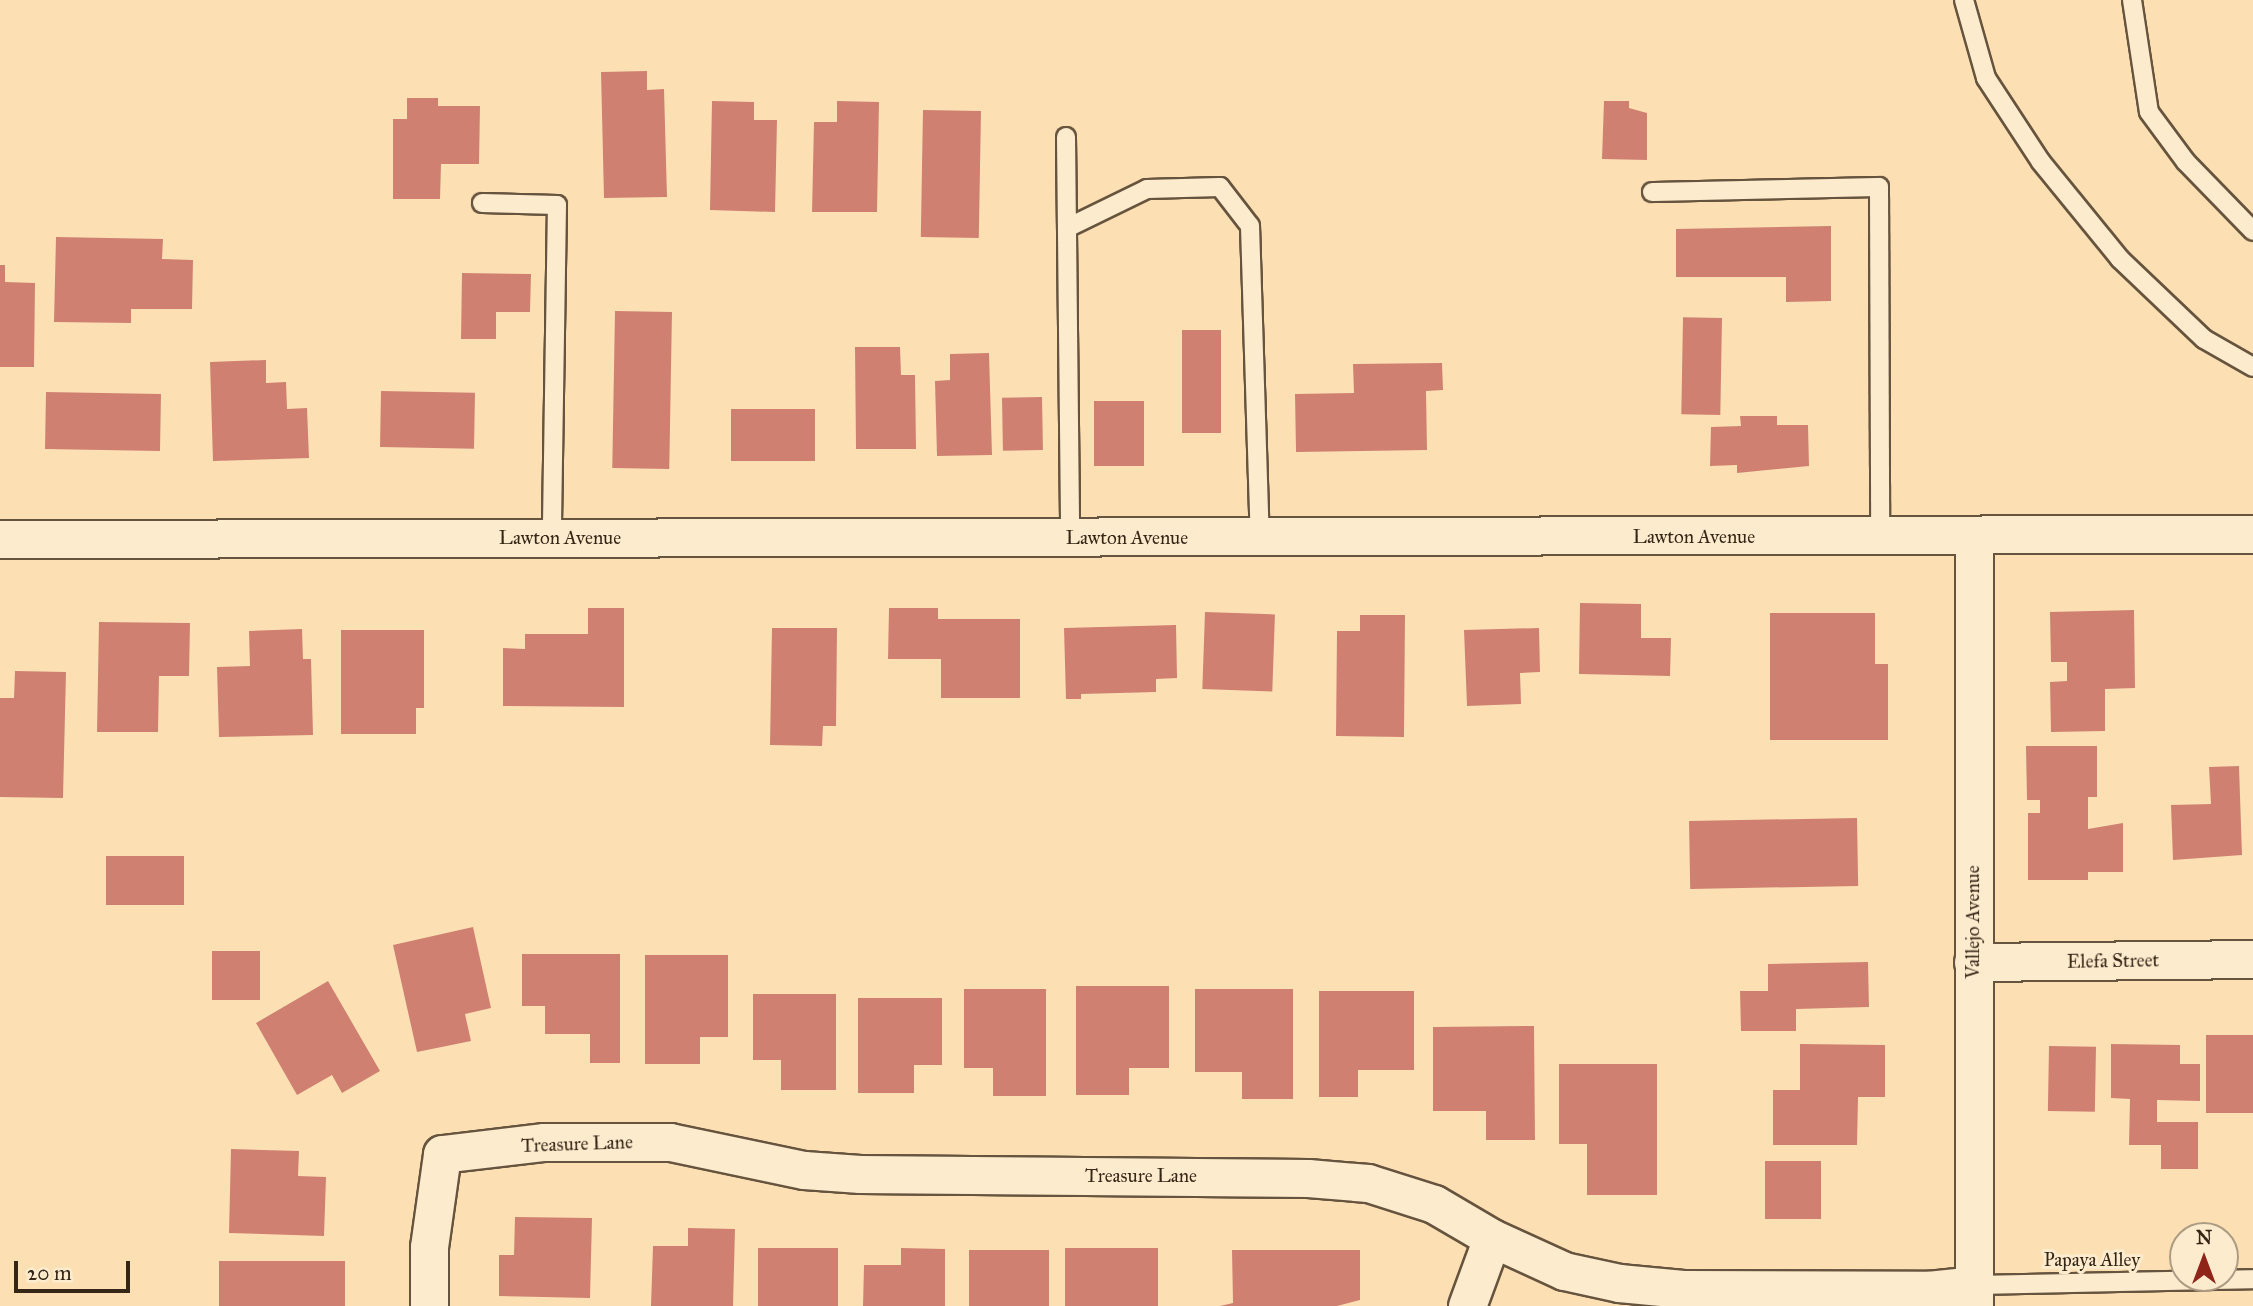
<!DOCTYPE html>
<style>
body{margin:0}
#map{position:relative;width:2253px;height:1306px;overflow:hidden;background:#fce0b4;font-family:"IM FELL Great Primer",serif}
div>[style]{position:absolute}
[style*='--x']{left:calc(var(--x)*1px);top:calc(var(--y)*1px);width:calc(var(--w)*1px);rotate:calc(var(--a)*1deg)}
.building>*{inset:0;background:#d08071;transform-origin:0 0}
.roads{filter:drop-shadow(2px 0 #67543e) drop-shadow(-2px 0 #67543e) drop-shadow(0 2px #67543e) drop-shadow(0 -2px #67543e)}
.service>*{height:18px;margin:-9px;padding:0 9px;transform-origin:9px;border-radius:9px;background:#fdebce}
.minor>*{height:37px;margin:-18.5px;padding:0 18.5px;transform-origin:18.5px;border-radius:18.5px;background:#fdebce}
span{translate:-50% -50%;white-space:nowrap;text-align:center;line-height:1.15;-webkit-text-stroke:6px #fdebce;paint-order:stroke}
.street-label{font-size:19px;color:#352616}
.north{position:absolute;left:2169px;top:1222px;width:70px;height:70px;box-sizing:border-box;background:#fdebce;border:2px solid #ad9c84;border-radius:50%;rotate:0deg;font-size:19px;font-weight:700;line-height:28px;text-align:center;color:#352616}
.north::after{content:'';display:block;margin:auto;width:24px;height:32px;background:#8f2418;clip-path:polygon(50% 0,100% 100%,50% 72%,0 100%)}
.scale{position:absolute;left:14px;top:1261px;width:116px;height:32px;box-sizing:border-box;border:4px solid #352616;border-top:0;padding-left:9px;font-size:21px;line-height:24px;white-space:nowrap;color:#352616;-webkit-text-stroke:5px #fdebce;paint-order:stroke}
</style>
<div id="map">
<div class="building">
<div style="clip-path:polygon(647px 71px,647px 90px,664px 89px,667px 197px,604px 198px,601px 72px)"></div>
<div style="clip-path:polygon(407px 98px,438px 98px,438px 106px,480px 106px,479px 164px,441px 164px,440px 199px,393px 199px,393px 119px,407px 119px)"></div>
<div style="clip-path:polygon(712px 101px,754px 102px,754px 120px,777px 120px,775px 212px,710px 210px)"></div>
<div style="clip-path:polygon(837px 101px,879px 102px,877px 212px,812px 212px,814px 122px,837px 122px)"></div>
<div style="clip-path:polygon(1604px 101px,1629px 101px,1629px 108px,1647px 113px,1647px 160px,1602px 159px)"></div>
<div style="left:923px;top:110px;width:58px;height:127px;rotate:1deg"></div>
<div style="clip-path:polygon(1831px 226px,1831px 301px,1786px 302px,1786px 277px,1676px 277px,1676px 229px)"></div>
<div style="clip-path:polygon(56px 237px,163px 239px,162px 259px,193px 260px,192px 309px,131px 309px,131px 323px,54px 322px)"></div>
<div style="clip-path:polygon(0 265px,5px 265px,5px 282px,35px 283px,34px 367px,0 367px)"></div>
<div style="clip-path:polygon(462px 273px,531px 274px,530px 312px,496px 312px,496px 339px,461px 339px)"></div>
<div style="left:615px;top:311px;width:57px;height:157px;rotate:1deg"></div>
<div style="left:1722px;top:318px;width:97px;height:39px;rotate:91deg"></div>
<div style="left:1182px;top:330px;width:39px;height:103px"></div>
<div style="clip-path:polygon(855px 347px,900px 347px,901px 375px,915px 375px,916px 449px,856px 449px)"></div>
<div style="clip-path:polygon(989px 353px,992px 455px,937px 456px,935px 381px,950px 380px,950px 354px)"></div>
<div style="clip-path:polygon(266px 360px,266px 383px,286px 382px,287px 409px,307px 408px,309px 458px,213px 461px,210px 362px)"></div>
<div style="clip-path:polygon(1442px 363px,1443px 390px,1426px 391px,1427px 450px,1296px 452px,1295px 394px,1354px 393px,1353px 364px)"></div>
<div style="left:381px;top:391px;width:94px;height:56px;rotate:1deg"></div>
<div style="left:46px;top:392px;width:115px;height:57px;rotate:1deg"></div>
<div style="left:1042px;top:397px;width:53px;height:40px;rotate:89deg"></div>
<div style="left:1144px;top:401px;width:65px;height:50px;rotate:90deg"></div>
<div style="left:731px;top:409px;width:84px;height:52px"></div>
<div style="clip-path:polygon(1740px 416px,1777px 416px,1777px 425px,1808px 425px,1809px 466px,1737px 473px,1737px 465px,1710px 466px,1711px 427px,1741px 426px)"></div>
<div style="clip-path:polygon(1580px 603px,1641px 604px,1641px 638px,1671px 638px,1670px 676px,1579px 674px)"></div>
<div style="clip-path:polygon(588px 608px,624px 608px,624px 707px,503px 706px,503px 648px,525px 649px,525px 634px,588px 634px)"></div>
<div style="clip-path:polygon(889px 608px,938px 608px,938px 619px,1020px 619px,1020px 698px,941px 698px,941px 659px,888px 659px)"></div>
<div style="clip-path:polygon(2134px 610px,2135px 688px,2105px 689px,2105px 731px,2051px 732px,2050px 682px,2067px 681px,2067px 662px,2051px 662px,2050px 612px)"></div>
<div style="left:1205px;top:612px;width:70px;height:77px;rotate:2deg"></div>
<div style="clip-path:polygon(1770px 613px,1875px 613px,1875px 664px,1888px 664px,1888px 740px,1770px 740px)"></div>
<div style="clip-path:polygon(1360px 615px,1405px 615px,1404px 737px,1336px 736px,1337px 631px,1360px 631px)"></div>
<div style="clip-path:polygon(99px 622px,190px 623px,189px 676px,159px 676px,158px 732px,97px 732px)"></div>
<div style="clip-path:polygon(1176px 625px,1177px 678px,1156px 679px,1156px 692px,1081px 694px,1081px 699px,1066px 699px,1064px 628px)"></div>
<div style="clip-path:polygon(772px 628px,837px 628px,836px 726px,823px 726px,822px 746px,770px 745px)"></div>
<div style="clip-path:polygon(1539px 628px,1540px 672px,1520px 673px,1521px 704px,1467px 706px,1464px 630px)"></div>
<div style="clip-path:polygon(302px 629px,303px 659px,311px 659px,313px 735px,219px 737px,217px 667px,250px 666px,249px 631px)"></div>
<div style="clip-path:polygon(341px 630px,424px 630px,424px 708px,416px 708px,416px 734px,341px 734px)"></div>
<div style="clip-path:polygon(15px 671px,66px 672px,63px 798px,0 797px,0 698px,14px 698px)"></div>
<div style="clip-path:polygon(2026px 746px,2097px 746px,2097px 797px,2088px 797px,2088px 829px,2123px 823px,2123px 872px,2088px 872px,2088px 880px,2028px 880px,2028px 813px,2040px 813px,2040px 800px,2027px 800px)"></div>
<div style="clip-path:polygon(2239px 766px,2242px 855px,2173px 860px,2171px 805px,2211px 804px,2209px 767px)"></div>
<div style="left:1857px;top:818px;width:68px;height:168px;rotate:89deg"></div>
<div style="left:106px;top:856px;width:78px;height:49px"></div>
<div style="clip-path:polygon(473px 927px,491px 1008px,465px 1014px,471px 1041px,417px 1052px,393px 945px)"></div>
<div style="left:212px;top:951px;width:48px;height:49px"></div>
<div style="clip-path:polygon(522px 954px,620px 954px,620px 1063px,590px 1063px,590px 1034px,545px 1034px,545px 1006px,522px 1006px)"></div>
<div style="clip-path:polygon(645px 955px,728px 955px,728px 1037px,700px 1037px,700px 1064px,645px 1064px)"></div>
<div style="clip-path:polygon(1868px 962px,1869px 1007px,1796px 1009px,1796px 1031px,1741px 1031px,1740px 991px,1768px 991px,1768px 964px)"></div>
<div style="clip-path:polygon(328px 981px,380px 1071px,342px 1093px,332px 1075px,297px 1095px,256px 1023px)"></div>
<div style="clip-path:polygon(1076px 986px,1169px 986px,1169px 1068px,1129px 1068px,1129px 1095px,1076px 1095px)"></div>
<div style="clip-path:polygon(964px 989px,1046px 989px,1046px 1096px,993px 1096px,993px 1068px,964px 1068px)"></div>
<div style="clip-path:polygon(1195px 989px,1293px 989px,1293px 1099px,1242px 1099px,1242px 1072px,1195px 1072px)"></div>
<div style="clip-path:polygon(1319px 991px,1414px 991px,1414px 1070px,1358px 1070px,1358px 1097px,1319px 1097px)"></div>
<div style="clip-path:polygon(753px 994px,836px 994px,836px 1090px,781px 1090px,781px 1060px,753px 1060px)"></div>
<div style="clip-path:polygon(858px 998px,942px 998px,942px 1065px,914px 1065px,914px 1093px,858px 1093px)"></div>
<div style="clip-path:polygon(1534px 1026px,1535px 1140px,1486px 1140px,1486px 1111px,1433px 1111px,1433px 1027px)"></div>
<div style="left:2253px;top:1035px;width:78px;height:47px;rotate:90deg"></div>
<div style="clip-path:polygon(1800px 1044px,1885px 1045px,1885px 1097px,1858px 1097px,1857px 1145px,1773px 1145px,1773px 1090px,1800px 1090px)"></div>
<div style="clip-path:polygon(2111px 1044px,2180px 1045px,2180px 1064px,2200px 1064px,2200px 1101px,2157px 1100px,2157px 1122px,2198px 1122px,2198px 1169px,2161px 1169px,2161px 1145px,2129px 1145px,2130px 1099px,2111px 1098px)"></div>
<div style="left:2049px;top:1046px;width:47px;height:65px;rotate:1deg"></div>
<div style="clip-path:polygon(1559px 1064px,1657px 1064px,1657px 1195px,1587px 1195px,1587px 1144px,1559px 1144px)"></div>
<div style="clip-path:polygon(231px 1149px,299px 1151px,298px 1176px,326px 1177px,324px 1236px,229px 1233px)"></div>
<div style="left:1765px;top:1161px;width:56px;height:58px"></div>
<div style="clip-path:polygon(515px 1217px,592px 1218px,590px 1298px,499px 1296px,499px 1255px,514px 1255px)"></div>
<div style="clip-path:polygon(688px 1228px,735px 1229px,733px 1306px,651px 1306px,653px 1246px,688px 1246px)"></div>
<div style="left:758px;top:1248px;width:80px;height:58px"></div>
<div style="clip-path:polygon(901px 1248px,945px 1249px,945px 1306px,863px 1306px,864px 1265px,901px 1265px)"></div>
<div style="left:1158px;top:1248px;width:58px;height:93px;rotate:90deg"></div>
<div style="left:969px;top:1250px;width:80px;height:56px"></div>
<div style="clip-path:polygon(1232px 1250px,1360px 1250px,1360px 1300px,1337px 1306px,1220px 1306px,1233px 1303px)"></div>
<div style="left:219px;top:1261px;width:126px;height:45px"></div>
</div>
<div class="roads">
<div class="service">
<div style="--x:1964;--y:0;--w:81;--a:74.2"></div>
<div style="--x:1986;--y:78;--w:100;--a:56.8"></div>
<div style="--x:2041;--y:162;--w:125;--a:50.8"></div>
<div style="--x:2120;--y:259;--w:116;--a:43.6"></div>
<div style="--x:2204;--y:339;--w:56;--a:29.7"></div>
<div style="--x:2132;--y:0;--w:113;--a:81.4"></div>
<div style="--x:2149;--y:112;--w:62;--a:53.5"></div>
<div style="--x:2186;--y:162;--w:96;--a:45.8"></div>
<div style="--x:1066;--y:137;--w:401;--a:89.4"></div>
<div style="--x:1652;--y:192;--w:227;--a:-1.3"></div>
<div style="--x:1879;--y:187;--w:350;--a:89.8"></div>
<div style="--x:482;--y:203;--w:75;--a:1.5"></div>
<div style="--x:557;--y:205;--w:333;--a:90.9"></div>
<div style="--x:1067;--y:228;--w:89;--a:-26"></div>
<div style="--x:1147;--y:189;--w:73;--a:-1.6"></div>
<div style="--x:1220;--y:187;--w:49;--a:52.4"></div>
<div style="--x:1250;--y:226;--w:312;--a:88.2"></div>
<div style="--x:1974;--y:1285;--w:279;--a:-1.2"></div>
</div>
<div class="minor">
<div style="--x:1974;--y:537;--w:769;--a:90"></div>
<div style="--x:0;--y:539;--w:2253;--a:-0.13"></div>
<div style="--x:1973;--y:962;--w:280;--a:-0.6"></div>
<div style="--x:429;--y:1306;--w:59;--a:-90"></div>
<div style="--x:429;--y:1247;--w:94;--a:-82"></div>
<div style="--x:442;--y:1154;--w:103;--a:-6.7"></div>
<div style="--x:544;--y:1142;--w:126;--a:0"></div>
<div style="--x:670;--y:1142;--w:137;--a:11.8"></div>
<div style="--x:804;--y:1170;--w:56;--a:4.1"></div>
<div style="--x:860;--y:1174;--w:448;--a:0.5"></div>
<div style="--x:1308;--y:1178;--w:60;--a:4.8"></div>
<div style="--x:1368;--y:1183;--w:69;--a:17.7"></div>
<div style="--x:1434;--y:1204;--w:67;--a:30.4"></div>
<div style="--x:1492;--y:1238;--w:79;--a:24.6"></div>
<div style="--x:1564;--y:1271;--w:56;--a:12.3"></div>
<div style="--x:1619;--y:1283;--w:64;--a:5.4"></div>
<div style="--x:1683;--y:1289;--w:245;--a:0.2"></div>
<div style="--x:1928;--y:1290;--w:46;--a:-6.2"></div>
<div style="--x:1467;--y:1306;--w:72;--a:-69.8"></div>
</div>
</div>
<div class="street-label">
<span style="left:1694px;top:537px">Lawton Avenue</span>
<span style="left:560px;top:538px">Lawton Avenue</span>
<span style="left:1127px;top:538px">Lawton Avenue</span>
<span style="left:1973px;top:922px;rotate:-90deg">Vallejo Avenue</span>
<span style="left:2113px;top:961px;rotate:-1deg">Elefa Street</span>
<span style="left:577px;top:1144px;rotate:-2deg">Treasure Lane</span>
<span style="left:1141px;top:1176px">Treasure Lane</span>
<span style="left:2092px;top:1260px">Papaya Alley</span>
</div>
<div class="north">N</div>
<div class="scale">20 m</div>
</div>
